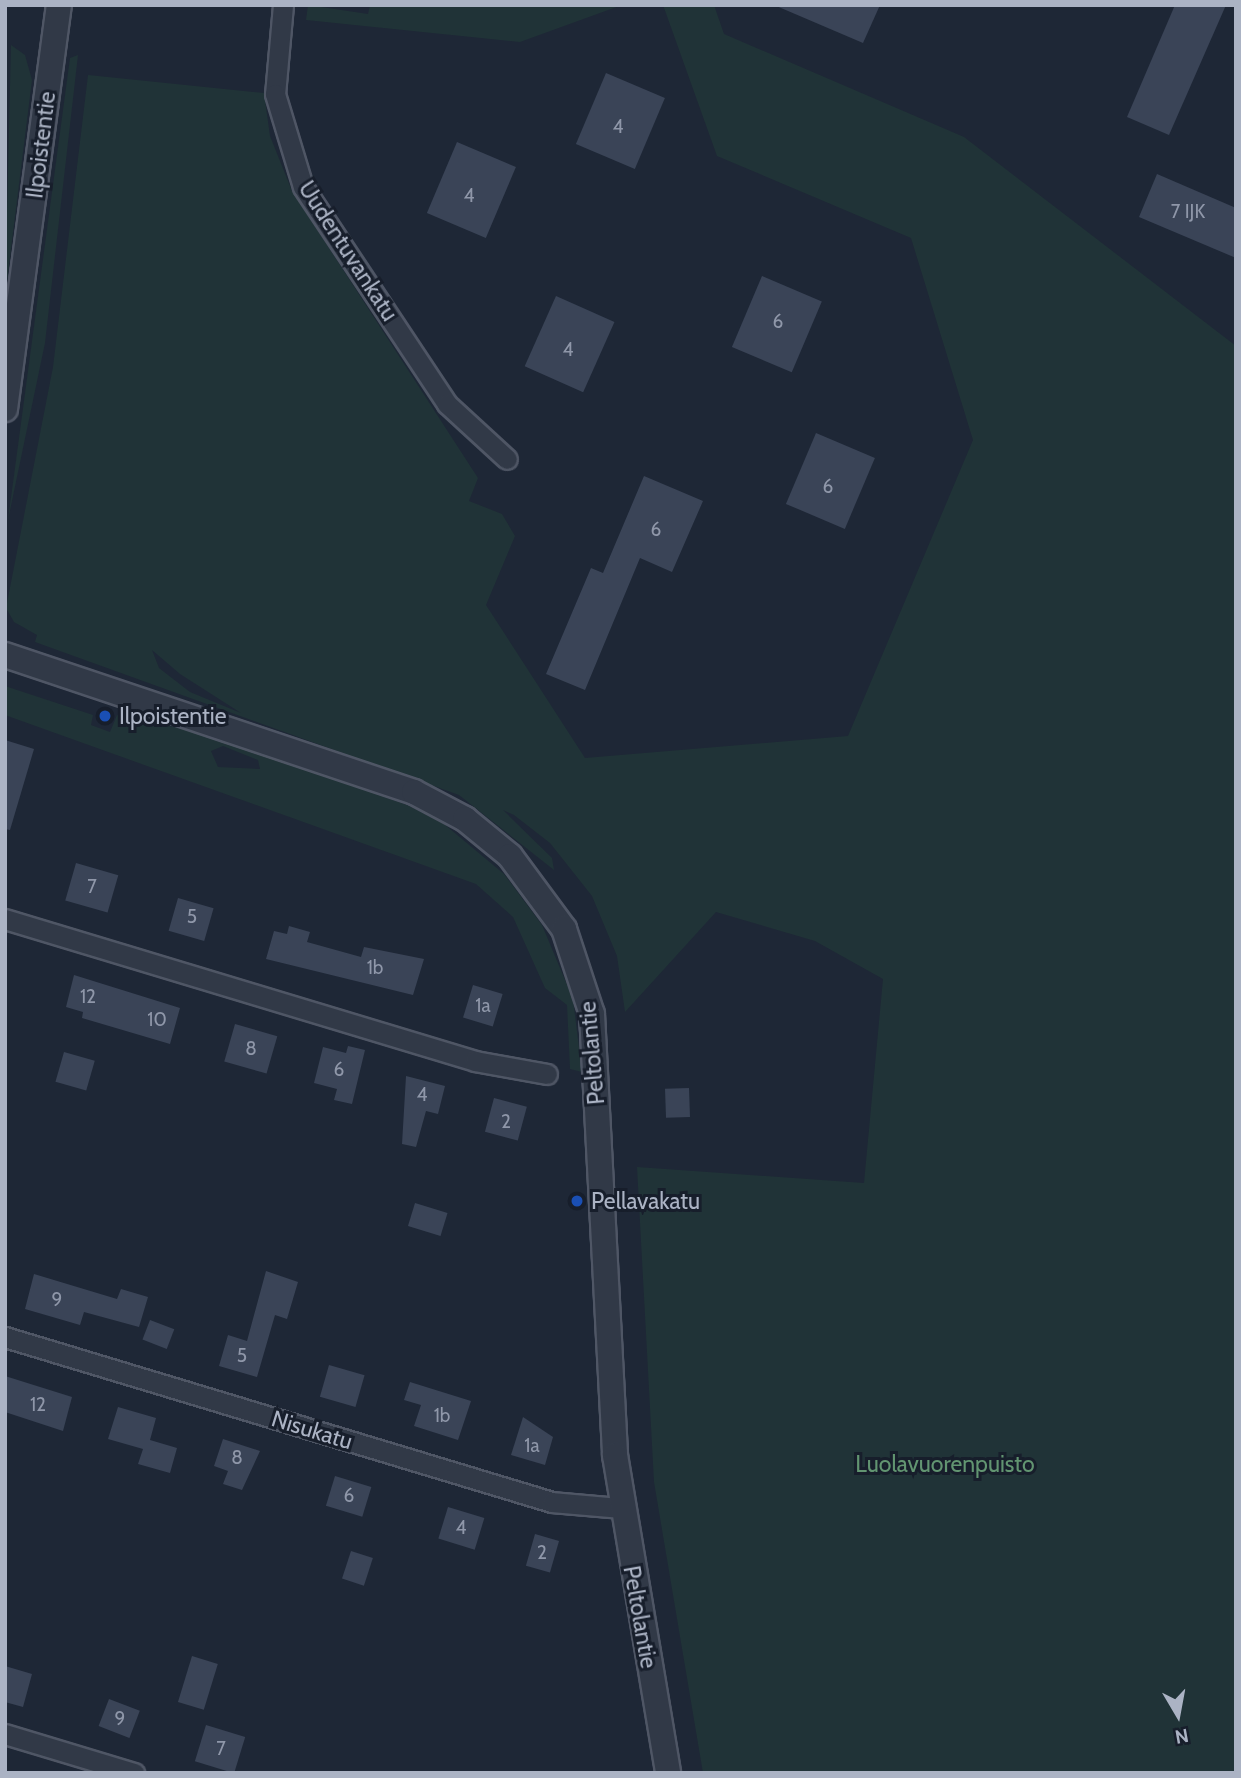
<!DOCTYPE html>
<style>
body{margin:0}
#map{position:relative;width:1241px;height:1778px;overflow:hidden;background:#1e2736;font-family:Cabin,sans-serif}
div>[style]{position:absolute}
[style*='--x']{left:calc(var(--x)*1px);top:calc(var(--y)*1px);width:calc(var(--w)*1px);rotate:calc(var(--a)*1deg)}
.green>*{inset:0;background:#203337}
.building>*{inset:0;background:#3a4457;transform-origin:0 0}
.roads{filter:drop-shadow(2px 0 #4f5665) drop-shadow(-2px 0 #4f5665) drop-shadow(0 2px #4f5665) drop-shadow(0 -2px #4f5665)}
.minor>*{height:19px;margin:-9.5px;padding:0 9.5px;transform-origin:9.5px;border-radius:9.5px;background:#313947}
.tertiary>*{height:24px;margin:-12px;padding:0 12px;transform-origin:12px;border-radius:12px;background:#313947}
.dots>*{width:19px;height:19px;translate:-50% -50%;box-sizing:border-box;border:4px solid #171e2b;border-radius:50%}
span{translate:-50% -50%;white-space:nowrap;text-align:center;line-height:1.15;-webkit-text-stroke:6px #171e2b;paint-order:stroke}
.number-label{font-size:19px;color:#8f97a9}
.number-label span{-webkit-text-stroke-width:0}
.street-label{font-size:23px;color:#abb3c4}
.poi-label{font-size:23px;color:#abb3c4}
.left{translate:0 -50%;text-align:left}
.park-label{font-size:23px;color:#629571}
.frame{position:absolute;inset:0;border:7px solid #abb3c4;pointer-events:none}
.north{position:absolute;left:1143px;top:1680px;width:70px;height:70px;-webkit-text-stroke:5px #171e2b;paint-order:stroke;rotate:170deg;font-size:19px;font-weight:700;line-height:28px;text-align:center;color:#abb3c4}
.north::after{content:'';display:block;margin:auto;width:24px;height:32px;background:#abb3c4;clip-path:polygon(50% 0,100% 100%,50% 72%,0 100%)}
</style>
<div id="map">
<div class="green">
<div style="clip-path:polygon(308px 5px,368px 14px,370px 5px,622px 5px,520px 42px,306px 20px)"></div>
<div style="clip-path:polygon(evenodd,663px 5px,714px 5px,724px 34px,964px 137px,1236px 346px,1236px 1773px,703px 1773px,654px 1482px,637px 1167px,864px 1183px,883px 979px,815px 941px,716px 912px,625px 1012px,617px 956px,592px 896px,550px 843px,514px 815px,503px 810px,552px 858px,554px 870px,459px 795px,35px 642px,37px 635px,14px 622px,6px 608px,53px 367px,88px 75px,264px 93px,270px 136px,292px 191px,478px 478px,469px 501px,502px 514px,515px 536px,486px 605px,585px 758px,848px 736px,973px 440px,911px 238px,717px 156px,663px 5px,152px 650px,180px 674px,241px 713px,190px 692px,159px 668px,152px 650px)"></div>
<div style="clip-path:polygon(11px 45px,25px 55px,32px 80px,5px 297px)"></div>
<div style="clip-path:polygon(78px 55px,45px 343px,8px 520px,70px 58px)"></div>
<div style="clip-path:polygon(evenodd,5px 686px,93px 715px,91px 725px,110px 732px,117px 715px,202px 733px,407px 805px,444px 824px,504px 874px,542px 925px,573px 999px,582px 1072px,570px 1069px,567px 1005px,545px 988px,513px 917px,476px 884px,5px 715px,5px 686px,223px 746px,258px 760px,260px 769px,218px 767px,211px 751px,223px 746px)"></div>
</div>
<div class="building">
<div style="clip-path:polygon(774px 5px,880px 5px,863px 43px)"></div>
<div style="clip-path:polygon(1175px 5px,1226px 5px,1169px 135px,1127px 117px)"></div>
<div style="left:606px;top:73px;width:64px;height:77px;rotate:23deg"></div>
<div style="left:457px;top:142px;width:64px;height:77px;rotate:23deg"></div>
<div style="clip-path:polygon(1157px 174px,1236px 208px,1236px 258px,1139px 217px)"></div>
<div style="left:762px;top:276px;width:65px;height:77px;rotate:23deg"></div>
<div style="left:556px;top:296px;width:64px;height:77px;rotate:24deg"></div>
<div style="left:816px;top:433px;width:64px;height:77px;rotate:23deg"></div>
<div style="clip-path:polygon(644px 476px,703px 501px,672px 572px,640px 558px,585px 690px,546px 674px,591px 568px,603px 573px)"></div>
<div style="clip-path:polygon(5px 740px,34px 749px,10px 830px,5px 829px)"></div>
<div style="left:76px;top:863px;width:44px;height:39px;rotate:16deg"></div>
<div style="left:178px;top:898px;width:37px;height:34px;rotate:16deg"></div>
<div style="clip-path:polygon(289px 926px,310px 932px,307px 942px,361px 957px,364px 947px,424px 959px,413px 995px,266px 959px,274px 931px,287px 934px)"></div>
<div style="clip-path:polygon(74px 975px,180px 1008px,170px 1044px,82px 1018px,83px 1012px,66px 1007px)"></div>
<div style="left:473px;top:985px;width:31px;height:34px;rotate:17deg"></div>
<div style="left:235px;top:1024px;width:44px;height:39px;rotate:16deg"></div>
<div style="clip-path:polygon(348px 1046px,365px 1050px,352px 1104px,334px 1100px,337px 1089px,314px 1083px,323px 1047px,346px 1053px)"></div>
<div style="left:64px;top:1052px;width:32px;height:31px;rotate:16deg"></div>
<div style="clip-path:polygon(406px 1076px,445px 1086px,438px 1114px,426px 1111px,416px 1147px,402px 1144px)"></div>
<div style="left:689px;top:1088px;width:29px;height:24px;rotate:88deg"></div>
<div style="left:494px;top:1098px;width:34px;height:35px;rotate:15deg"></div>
<div style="left:415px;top:1203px;width:34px;height:24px;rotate:17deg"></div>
<div style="clip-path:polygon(266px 1271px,298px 1282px,287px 1319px,275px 1315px,257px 1377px,219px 1366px,228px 1335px,247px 1341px)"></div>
<div style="clip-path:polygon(34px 1274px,117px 1299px,121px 1289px,148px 1297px,139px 1327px,84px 1312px,80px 1325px,25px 1309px)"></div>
<div style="left:150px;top:1320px;width:26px;height:21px;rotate:21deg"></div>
<div style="left:329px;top:1365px;width:37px;height:33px;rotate:16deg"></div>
<div style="clip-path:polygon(5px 1376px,72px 1397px,63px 1431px,5px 1412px)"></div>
<div style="clip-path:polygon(410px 1382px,471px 1401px,458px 1440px,414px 1426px,421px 1405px,404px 1400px)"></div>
<div style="clip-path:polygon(118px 1407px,156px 1418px,150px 1440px,177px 1448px,170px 1473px,138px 1464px,143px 1449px,108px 1439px)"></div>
<div style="clip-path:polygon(523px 1417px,553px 1437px,545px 1465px,511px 1455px)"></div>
<div style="clip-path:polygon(223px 1439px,260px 1451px,242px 1490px,223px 1484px,228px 1471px,214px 1466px)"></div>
<div style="left:335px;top:1476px;width:38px;height:31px;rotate:17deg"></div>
<div style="left:448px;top:1507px;width:38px;height:33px;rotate:17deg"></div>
<div style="left:535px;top:1534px;width:25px;height:33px;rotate:16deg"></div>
<div style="left:351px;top:1551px;width:23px;height:29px;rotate:18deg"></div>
<div style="left:192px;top:1656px;width:27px;height:48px;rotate:17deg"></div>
<div style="clip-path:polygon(5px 1666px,32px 1674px,23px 1707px,5px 1702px)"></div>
<div style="left:109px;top:1699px;width:33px;height:29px;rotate:21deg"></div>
<div style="left:206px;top:1725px;width:41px;height:38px;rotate:17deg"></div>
</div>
<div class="roads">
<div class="minor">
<div style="--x:283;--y:5;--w:89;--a:95.1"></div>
<div style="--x:275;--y:94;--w:97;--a:73.2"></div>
<div style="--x:303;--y:187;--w:260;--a:56.4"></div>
<div style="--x:447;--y:404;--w:81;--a:42.5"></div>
<div style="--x:5;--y:919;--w:491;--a:16.8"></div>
<div style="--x:475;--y:1061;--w:73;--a:10.2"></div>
<div style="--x:5;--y:1337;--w:571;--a:16.79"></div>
<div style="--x:552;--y:1502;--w:69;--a:5"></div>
<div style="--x:5;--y:1734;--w:135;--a:16.8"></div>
</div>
<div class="tertiary">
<div style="--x:5;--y:409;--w:408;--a:-82.4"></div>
<div style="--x:5;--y:655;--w:431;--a:18.5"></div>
<div style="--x:414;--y:792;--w:58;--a:27.9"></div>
<div style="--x:465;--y:819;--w:58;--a:39.4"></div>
<div style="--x:510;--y:856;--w:91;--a:53.5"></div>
<div style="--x:564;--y:929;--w:89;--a:71.8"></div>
<div style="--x:592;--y:1014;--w:442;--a:87"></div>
<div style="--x:615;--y:1455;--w:322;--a:80.5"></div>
</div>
</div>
<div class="dots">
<div style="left:105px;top:716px;background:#1a4fb4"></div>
<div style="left:577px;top:1201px;background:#1a4fb4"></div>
</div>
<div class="number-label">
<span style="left:618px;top:127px">4</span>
<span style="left:469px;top:196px">4</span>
<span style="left:1188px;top:212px">7 IJK</span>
<span style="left:778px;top:322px">6</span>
<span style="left:568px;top:350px">4</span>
<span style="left:828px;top:487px">6</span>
<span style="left:656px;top:530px">6</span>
<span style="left:92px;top:887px">7</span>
<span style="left:192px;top:917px">5</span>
<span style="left:375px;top:968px">1b</span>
<span style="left:88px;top:997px">12</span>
<span style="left:483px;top:1006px">1a</span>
<span style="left:157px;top:1020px">10</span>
<span style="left:251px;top:1049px">8</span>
<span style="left:339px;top:1070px">6</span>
<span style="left:422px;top:1095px">4</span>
<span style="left:506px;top:1122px">2</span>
<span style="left:57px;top:1300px">9</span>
<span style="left:242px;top:1356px">5</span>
<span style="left:38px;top:1405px">12</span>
<span style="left:442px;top:1416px">1b</span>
<span style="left:532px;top:1446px">1a</span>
<span style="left:237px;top:1458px">8</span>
<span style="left:349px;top:1496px">6</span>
<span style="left:461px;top:1528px">4</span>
<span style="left:542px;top:1553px">2</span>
<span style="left:120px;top:1719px">9</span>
<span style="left:221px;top:1749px">7</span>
</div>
<div class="street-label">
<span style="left:41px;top:145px;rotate:-83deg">Ilpoistentie</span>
<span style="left:348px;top:251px;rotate:57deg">Uudentuvankatu</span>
<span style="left:592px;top:1053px;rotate:-95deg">Peltolantie</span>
<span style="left:312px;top:1430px;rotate:17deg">Nisukatu</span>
<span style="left:640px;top:1617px;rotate:80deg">Peltolantie</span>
</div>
<div class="poi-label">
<span class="left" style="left:119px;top:716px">Ilpoistentie</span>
<span class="left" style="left:591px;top:1201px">Pellavakatu</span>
</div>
<div class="park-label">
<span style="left:945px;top:1464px">Luolavuorenpuisto</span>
</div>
<div class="frame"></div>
<div class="north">N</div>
</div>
